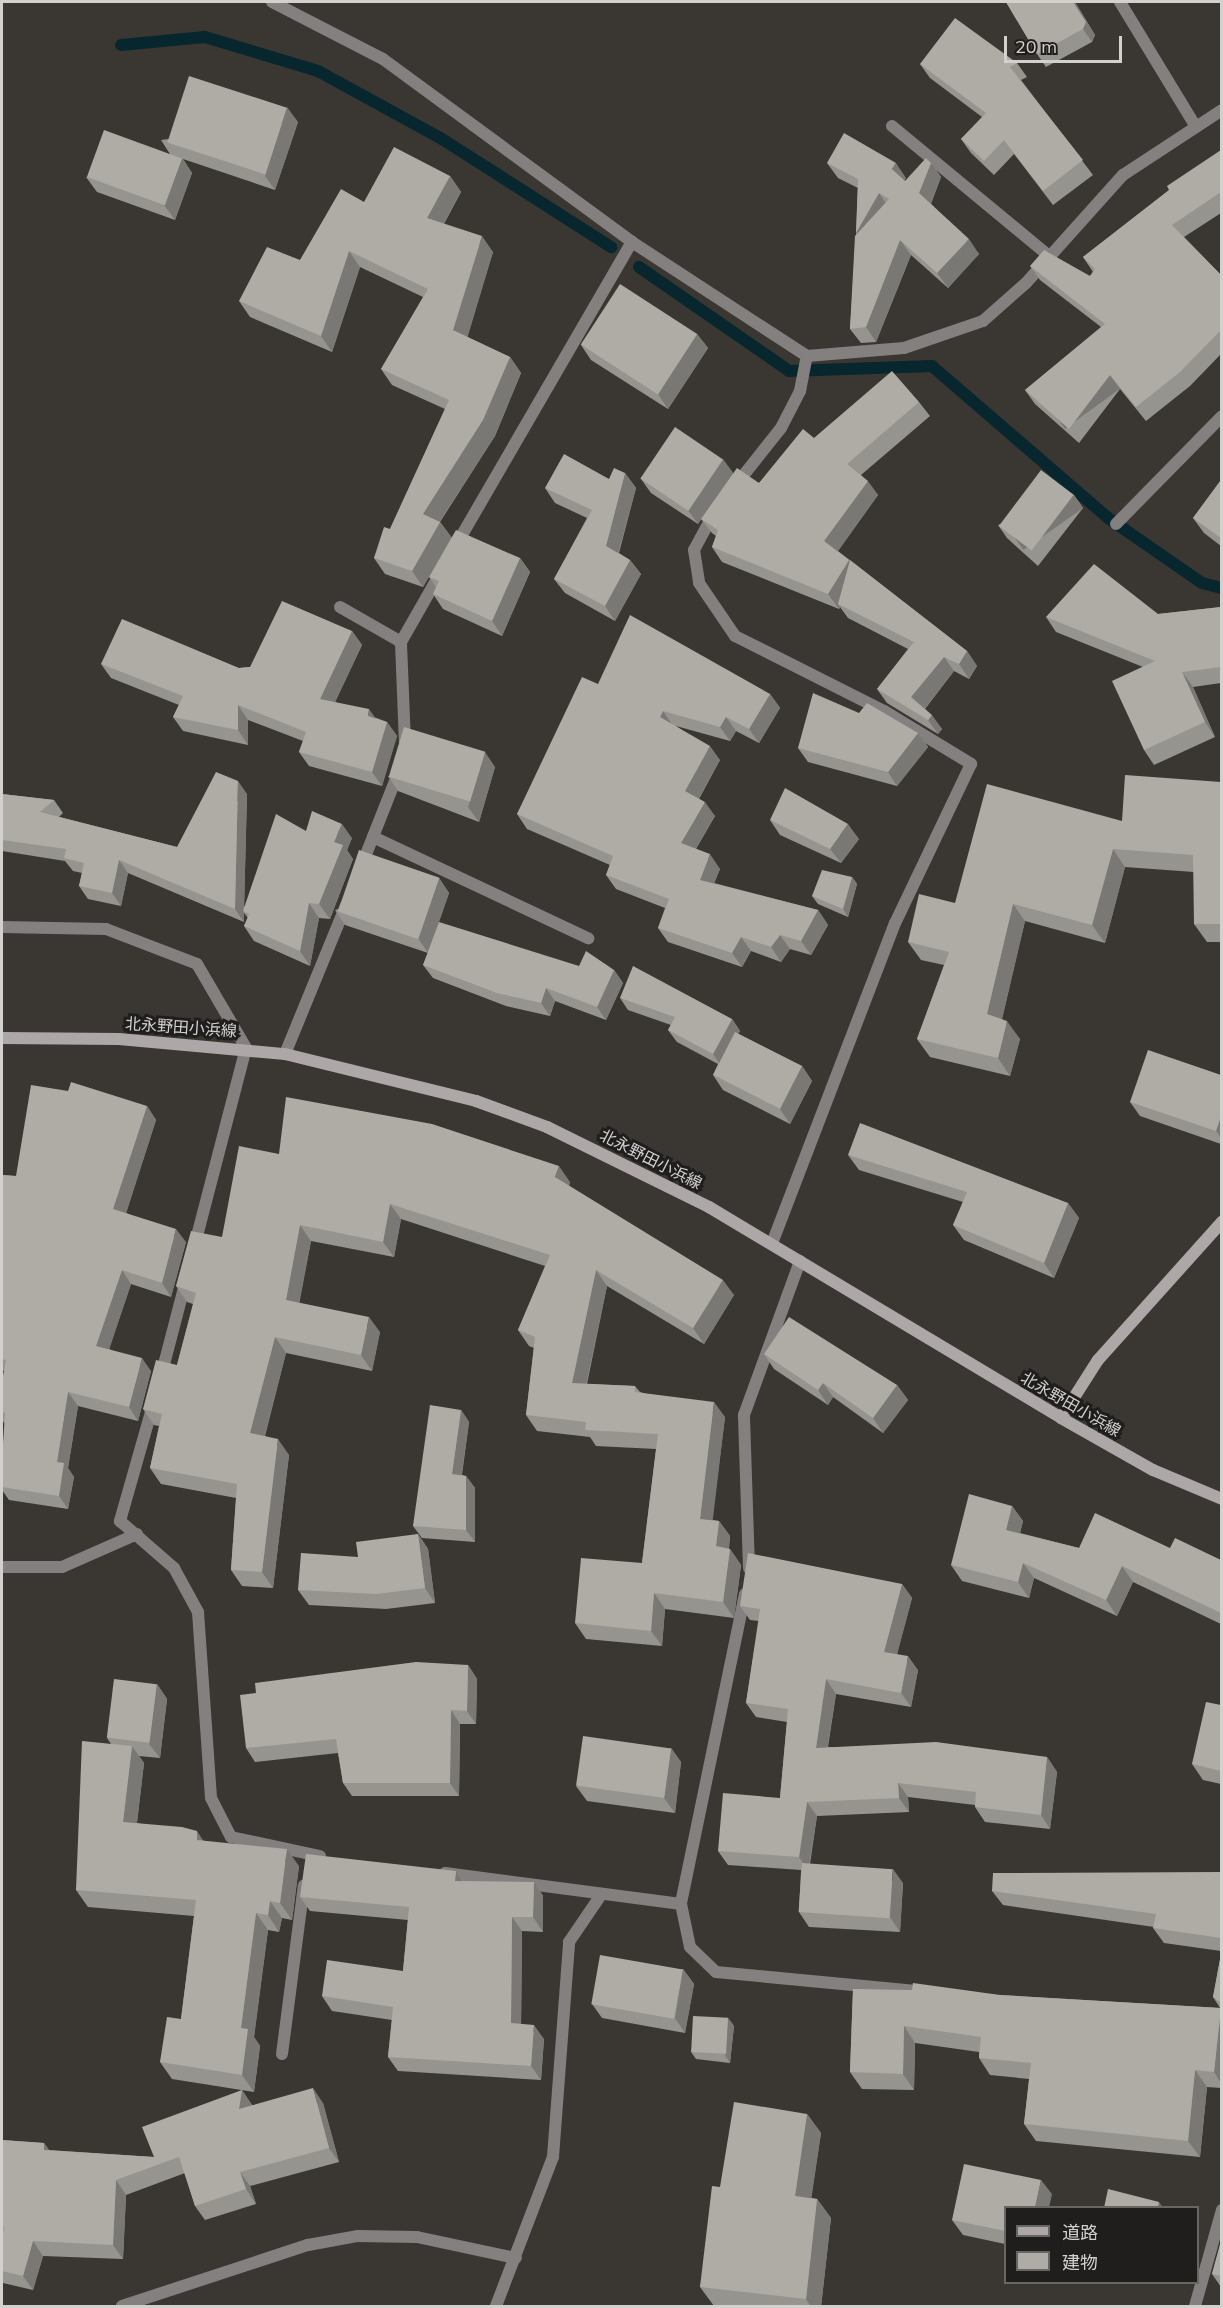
<!DOCTYPE html>
<meta charset="utf-8">
<style>
body{margin:0}
#map{position:relative;width:1223px;height:2308px;overflow:hidden;background:#3a3732;font-family:Mulish,"Noto Sans JP",sans-serif}
div>[style]{position:absolute}
[style*='--x']{left:calc(var(--x)*1px);top:calc(var(--y)*1px);width:calc(var(--w)*1px);rotate:calc(var(--a)*1deg)}
.stream>*{height:12px;margin:-6px;padding:0 6px;transform-origin:6px;border-radius:6px;background:#08262e}
.street>*{height:12px;margin:-6px;padding:0 6px;transform-origin:6px;border-radius:6px;background:#83807f}
.secondary>*{height:12px;margin:-6px;padding:0 6px;transform-origin:6px;border-radius:6px;background:#ada8a7}
.wall>*{inset:0;background:#96948f}
.shaded-wall>*{inset:0;background:#7a7874;transform-origin:0 0}
.building>*{inset:0;background:#afaca6;transform-origin:0 0}
span{translate:-50% -50%;white-space:nowrap;text-align:center;line-height:1.15;-webkit-text-stroke:6px #201e1c;paint-order:stroke}
.street-label{font-size:16px;color:#d3d1ce}
.frame{position:absolute;inset:0;border:3px solid #d3d1ce;pointer-events:none}
.legend{position:absolute;left:1004px;top:2206px;width:195px;height:78px;box-sizing:border-box;background:#201e1c;border:2px solid #686663;margin:0;padding:8px 10px;list-style:none;font-size:18px;color:#d3d1ce}
.legend li{display:flex;align-items:center;gap:12px;height:30px}
.legend b{width:30px;border:2px solid #686663}
.scale{position:absolute;left:1004px;top:36px;width:118px;height:27px;box-sizing:border-box;border:3px solid #d3d1ce;border-top:0;padding-left:8px;font-size:18px;line-height:21px;white-space:nowrap;color:#d3d1ce;-webkit-text-stroke:4px #201e1c;paint-order:stroke}
</style>
<div id="map">
<div class="stream">
<div style="--x:121;--y:45;--w:84;--a:-5.4"></div>
<div style="--x:205;--y:37;--w:118;--a:16.7"></div>
<div style="--x:318;--y:71;--w:141;--a:28.7"></div>
<div style="--x:442;--y:139;--w:201;--a:32.6"></div>
<div style="--x:639;--y:267;--w:183;--a:34.7"></div>
<div style="--x:789;--y:371;--w:143;--a:-2"></div>
<div style="--x:932;--y:366;--w:233;--a:40.8"></div>
<div style="--x:1108;--y:518;--w:114;--a:34.7"></div>
<div style="--x:1202;--y:583;--w:21;--a:14"></div>
</div>
<div class="street">
<div style="--x:272;--y:2;--w:125;--a:27.2"></div>
<div style="--x:383;--y:59;--w:309;--a:36.3"></div>
<div style="--x:632;--y:242;--w:209;--a:33.1"></div>
<div style="--x:807;--y:356;--w:97;--a:-4.7"></div>
<div style="--x:904;--y:348;--w:83;--a:-18.9"></div>
<div style="--x:983;--y:321;--w:57;--a:-41.5"></div>
<div style="--x:1026;--y:283;--w:145;--a:-48.1"></div>
<div style="--x:1123;--y:175;--w:118;--a:-33.3"></div>
<div style="--x:1120;--y:2;--w:146;--a:58.7"></div>
<div style="--x:892;--y:126;--w:204;--a:39.6"></div>
<div style="--x:735;--y:486;--w:74;--a:-51.6"></div>
<div style="--x:781;--y:428;--w:42;--a:-62.8"></div>
<div style="--x:800;--y:391;--w:36;--a:-79"></div>
<div style="--x:715;--y:511;--w:44;--a:118.3"></div>
<div style="--x:694;--y:550;--w:33;--a:81"></div>
<div style="--x:699;--y:583;--w:64;--a:55.8"></div>
<div style="--x:735;--y:636;--w:167;--a:26.7"></div>
<div style="--x:884;--y:711;--w:102;--a:31.3"></div>
<div style="--x:971;--y:764;--w:176;--a:115.5"></div>
<div style="--x:895;--y:923;--w:344;--a:111"></div>
<div style="--x:1116;--y:524;--w:151;--a:-45.5"></div>
<div style="--x:455;--y:547;--w:353;--a:-59.9"></div>
<div style="--x:340;--y:607;--w:70;--a:29.8"></div>
<div style="--x:405;--y:743;--w:101;--a:-92.3"></div>
<div style="--x:401;--y:642;--w:83;--a:-60.3"></div>
<div style="--x:373;--y:837;--w:238;--a:25.2"></div>
<div style="--x:361;--y:867;--w:103;--a:-68.4"></div>
<div style="--x:2;--y:927;--w:104;--a:1.1"></div>
<div style="--x:106;--y:929;--w:97;--a:21"></div>
<div style="--x:197;--y:964;--w:97;--a:59.7"></div>
<div style="--x:246;--y:1048;--w:207;--a:104.6"></div>
<div style="--x:285;--y:1054;--w:161;--a:-67.7"></div>
<div style="--x:161;--y:1376;--w:99;--a:-75.4"></div>
<div style="--x:153;--y:1405;--w:121;--a:105.9"></div>
<div style="--x:120;--y:1521;--w:72;--a:41"></div>
<div style="--x:174;--y:1568;--w:50;--a:61.4"></div>
<div style="--x:198;--y:1612;--w:186;--a:86"></div>
<div style="--x:211;--y:1798;--w:44;--a:62.9"></div>
<div style="--x:231;--y:1837;--w:91;--a:12.1"></div>
<div style="--x:2;--y:1567;--w:60;--a:0"></div>
<div style="--x:62;--y:1567;--w:82;--a:-23.7"></div>
<div style="--x:749;--y:1568;--w:153;--a:-91.9"></div>
<div style="--x:744;--y:1415;--w:164;--a:-70"></div>
<div style="--x:745;--y:1594;--w:317;--a:101.7"></div>
<div style="--x:681;--y:1904;--w:44;--a:78.2"></div>
<div style="--x:690;--y:1947;--w:36;--a:44"></div>
<div style="--x:716;--y:1972;--w:201;--a:5.4"></div>
<div style="--x:445;--y:1873;--w:238;--a:7.5"></div>
<div style="--x:282;--y:2054;--w:170;--a:-82.6"></div>
<div style="--x:122;--y:2306;--w:196;--a:-18.2"></div>
<div style="--x:308;--y:2245;--w:51;--a:-10.2"></div>
<div style="--x:358;--y:2236;--w:59;--a:1"></div>
<div style="--x:417;--y:2237;--w:101;--a:12"></div>
<div style="--x:496;--y:2306;--w:160;--a:-69.1"></div>
<div style="--x:553;--y:2157;--w:216;--a:-85.7"></div>
<div style="--x:569;--y:1942;--w:57;--a:-55.8"></div>
<div style="--x:1195;--y:2306;--w:100;--a:-74.3"></div>
</div>
<div class="secondary">
<div style="--x:2;--y:1038;--w:117;--a:0.5"></div>
<div style="--x:119;--y:1039;--w:167;--a:5.2"></div>
<div style="--x:285;--y:1054;--w:197;--a:13.8"></div>
<div style="--x:476;--y:1101;--w:76;--a:20.1"></div>
<div style="--x:547;--y:1127;--w:181;--a:26.3"></div>
<div style="--x:709;--y:1207;--w:410;--a:30.9"></div>
<div style="--x:1061;--y:1418;--w:106;--a:29.5"></div>
<div style="--x:1153;--y:1470;--w:75;--a:22.8"></div>
<div style="--x:1061;--y:1418;--w:69;--a:-57.5"></div>
<div style="--x:1098;--y:1360;--w:186;--a:-48.1"></div>
</div>
<div class="wall">
<div style="clip-path:polygon(1006px 2px,1075px 2px,1095px 35px,1092px 42px,1046px 67px,1037px 54px)"></div>
<div style="clip-path:polygon(1017px 63px,1027px 77px,1021px 80px,1093px 175px,1053px 205px,1014px 154px,994px 175px,971px 153px,961px 139px,982px 117px,930px 78px,920px 64px)"></div>
<div style="clip-path:polygon(298px 122px,275px 190px,183px 159px,192px 173px,175px 220px,97px 192px,86px 177px,170px 154px,161px 140px)"></div>
<div style="clip-path:polygon(1221px 150px,1221px 213px,1184px 237px,1221px 275px,1221px 354px,1190px 386px,1146px 421px,1120px 389px,1079px 443px,1035px 404px,1025px 390px,1101px 327px,1040px 280px,1030px 266px,1090px 276px,1093px 272px,1083px 257px)"></div>
<div style="clip-path:polygon(827px 163px,906px 178px,904px 180px,905px 181px,931px 163px,941px 177px,931px 204px,979px 254px,948px 288px,911px 255px,876px 342px,861px 343px,850px 329px,856px 235px,858px 188px,838px 178px)"></div>
<div style="clip-path:polygon(450px 176px,461px 192px,444px 224px,493px 252px,467px 337px,510px 357px,521px 373px,495px 436px,440px 522px,452px 538px,423px 587px,385px 574px,374px 558px,390px 529px,445px 409px,392px 385px,381px 369px,423px 297px,360px 267px,332px 352px,250px 317px,239px 301px,300px 260px,364px 202px)"></div>
<div style="clip-path:polygon(697px 334px,708px 348px,668px 409px,591px 360px,581px 345px)"></div>
<div style="clip-path:polygon(919px 402px,930px 416px,861px 475px,878px 495px,838px 551px,967px 651px,977px 666px,969px 679px,954px 671px,925px 709px,942px 729px,938px 734px,887px 703px,877px 689px,908px 649px,848px 618px,840px 607px,839px 609px,722px 562px,712px 547px,716px 536px,712px 533px,701px 519px,698px 524px,651px 493px,641px 479px,734px 474px,759px 483px,814px 438px)"></div>
<div style="clip-path:polygon(625px 473px,636px 488px,619px 553px,630px 560px,641px 574px,615px 621px,565px 593px,554px 579px,587px 518px,555px 503px,545px 488px,609px 479px)"></div>
<div style="clip-path:polygon(1221px 480px,1221px 546px,1204px 533px,1193px 518px)"></div>
<div style="clip-path:polygon(1074px 495px,1083px 508px,1038px 566px,1007px 538px,998px 525px)"></div>
<div style="clip-path:polygon(520px 558px,530px 572px,502px 636px,443px 609px,433px 594px,436px 587px,429px 577px)"></div>
<div style="clip-path:polygon(1221px 607px,1221px 683px,1193px 687px,1215px 737px,1154px 765px,1144px 750px,1143px 667px,1056px 632px,1046px 617px,1158px 614px)"></div>
<div style="clip-path:polygon(352px 631px,362px 645px,335px 702px,387px 722px,397px 736px,382px 786px,309px 766px,299px 752px,303px 741px,248px 720px,248px 745px,183px 731px,173px 717px,179px 705px,111px 678px,101px 664px,239px 668px,250px 667px)"></div>
<div style="clip-path:polygon(598px 684px,770px 694px,780px 708px,759px 743px,736px 731px,730px 741px,676px 726px,720px 760px,699px 799px,715px 816px,696px 849px,720px 869px,714px 883px,818px 910px,828px 925px,811px 955px,790px 949px,781px 962px,751px 951px,742px 967px,668px 942px,658px 928px,665px 908px,616px 889px,606px 875px,610px 865px,527px 829px,517px 814px)"></div>
<div style="clip-path:polygon(859px 713px,918px 733px,928px 747px,897px 786px,808px 762px,798px 748px)"></div>
<div style="clip-path:polygon(495px 767px,479px 822px,398px 791px,388px 776px)"></div>
<div style="clip-path:polygon(1221px 782px,1221px 942px,1207px 942px,1194px 924px,1194px 872px,1125px 867px,1105px 943px,1025px 921px,1002px 1019px,1020px 1039px,1010px 1076px,930px 1057px,917px 1039px,944px 965px,921px 960px,908px 942px,955px 903px,1122px 821px)"></div>
<div style="clip-path:polygon(2px 794px,54px 800px,63px 813px,59px 817px,177px 847px,247px 794px,244px 907px,306px 831px,352px 838px,347px 850px,353px 859px,330px 919px,319px 918px,310px 966px,254px 941px,244px 926px,248px 918px,244px 913px,244px 922px,128px 873px,121px 906px,88px 899px,79px 886px,82px 873px,73px 871px,65px 861px,2px 851px)"></div>
<div style="clip-path:polygon(770px 820px,859px 839px,841px 863px,780px 835px)"></div>
<div style="clip-path:polygon(852px 877px,857px 884px,848px 917px,818px 904px,812px 896px)"></div>
<div style="clip-path:polygon(439px 878px,449px 893px,431px 945px,579px 966px,614px 970px,623px 983px,606px 1020px,555px 1001px,550px 1016px,506px 1006px,433px 978px,423px 965px,428px 953px,345px 925px,335px 910px)"></div>
<div style="clip-path:polygon(620px 998px,732px 1019px,740px 1031px,738px 1034px,802px 1066px,812px 1081px,790px 1124px,723px 1090px,713px 1075px,718px 1064px,677px 1042px,668px 1030px,671px 1025px,628px 1010px)"></div>
<div style="clip-path:polygon(1221px 1075px,1221px 1144px,1140px 1116px,1130px 1102px)"></div>
<div style="clip-path:polygon(147px 1106px,156px 1120px,126px 1213px,186px 1242px,171px 1297px,131px 1284px,109px 1349px,151px 1371px,138px 1421px,78px 1406px,68px 1468px,74px 1477px,68px 1509px,9px 1500px,2px 1490px,2px 1460px,5px 1424px,2px 1420px,2px 1382px,4px 1371px,2px 1370px,2px 1175px,16px 1176px)"></div>
<div style="clip-path:polygon(279px 1154px,570px 1182px,569px 1186px,734px 1295px,704px 1344px,607px 1286px,587px 1384px,635px 1386px,640px 1392px,725px 1417px,712px 1520px,719px 1521px,730px 1536px,729px 1549px,730px 1549px,741px 1565px,734px 1618px,665px 1609px,662px 1646px,586px 1639px,575px 1623px,642px 1563px,656px 1449px,596px 1446px,590px 1437px,537px 1431px,526px 1415px,534px 1348px,529px 1346px,518px 1330px,545px 1266px,401px 1219px,394px 1257px,311px 1241px,299px 1303px,380px 1332px,372px 1371px,286px 1353px,265px 1436px,289px 1455px,273px 1588px,242px 1586px,231px 1570px,236px 1498px,161px 1484px,150px 1468px,159px 1426px,154px 1425px,143px 1409px,177px 1365px,193px 1304px,187px 1302px,176px 1286px,222px 1237px)"></div>
<div style="clip-path:polygon(848px 1155px,1068px 1203px,1079px 1218px,1054px 1278px,964px 1240px,953px 1225px,963px 1202px,859px 1170px)"></div>
<div style="clip-path:polygon(764px 1354px,897px 1385px,908px 1400px,883px 1433px,833px 1397px,828px 1405px,774px 1369px)"></div>
<div style="clip-path:polygon(461px 1410px,469px 1422px,462px 1475px,466px 1476px,475px 1488px,475px 1542px,422px 1538px,413px 1526px)"></div>
<div style="clip-path:polygon(1012px 1506px,1023px 1521px,1020px 1533px,1079px 1548px,1170px 1548px,1221px 1560px,1221px 1624px,1133px 1582px,1117px 1616px,1034px 1578px,1029px 1598px,962px 1581px,951px 1565px)"></div>
<div style="clip-path:polygon(418px 1534px,428px 1549px,435px 1603px,386px 1609px,309px 1605px,298px 1590px,358px 1557px)"></div>
<div style="clip-path:polygon(902px 1584px,912px 1598px,897px 1654px,918px 1670px,911px 1707px,836px 1694px,828px 1747px,1047px 1757px,1057px 1772px,1050px 1829px,985px 1822px,975px 1807px,975px 1805px,908px 1797px,909px 1812px,817px 1816px,810px 1864px,903px 1883px,900px 1932px,809px 1927px,799px 1912px,801px 1870px,728px 1865px,718px 1851px,780px 1798px,787px 1722px,756px 1717px,746px 1703px,759px 1621px,750px 1620px,740px 1606px)"></div>
<div style="clip-path:polygon(468px 1665px,477px 1679px,476px 1724px,460px 1724px,459px 1796px,352px 1796px,343px 1783px,338px 1753px,255px 1762px,246px 1748px)"></div>
<div style="clip-path:polygon(157px 1684px,167px 1699px,160px 1758px,139px 1756px,144px 1763px,137px 1823px,299px 1866px,292px 1920px,282px 1918px,279px 1932px,268px 1930px,254px 2037px,260px 2046px,254px 2092px,172px 2079px,160px 2062px,181px 2019px,194px 1916px,88px 1907px,76px 1890px,111px 1744px,107px 1738px)"></div>
<div style="clip-path:polygon(1221px 1705px,1221px 1784px,1203px 1780px,1192px 1764px)"></div>
<div style="clip-path:polygon(671px 1748px,681px 1762px,675px 1813px,587px 1801px,576px 1786px)"></div>
<div style="clip-path:polygon(456px 1871px,464px 1881px,534px 1882px,543px 1896px,543px 1932px,522px 1931px,521px 2024px,544px 2039px,541px 2080px,398px 2071px,388px 2057px,392px 2020px,332px 2011px,322px 1996px,403px 1971px,408px 1920px,310px 1911px,300px 1897px)"></div>
<div style="clip-path:polygon(1221px 1872px,1221px 1951px,1164px 1943px,1153px 1928px,1154px 1927px,1003px 1905px,992px 1891px)"></div>
<div style="clip-path:polygon(1221px 1954px,1221px 2088px,1207px 2087px,1200px 2157px,1036px 2141px,1024px 2124px,1029px 2079px,990px 2075px,979px 2058px,979px 2052px,915px 2043px,914px 2090px,862px 2089px,850px 2072px,853px 1989px,1000px 1995px,1220px 2008px,1213px 1997px)"></div>
<div style="clip-path:polygon(683px 1969px,694px 1984px,685px 2033px,602px 2018px,592px 2004px)"></div>
<div style="clip-path:polygon(728px 2018px,734px 2026px,730px 2063px,696px 2059px,691px 2052px)"></div>
<div style="clip-path:polygon(242px 2090px,252px 2105px,323px 2103px,339px 2162px,250px 2186px,256px 2204px,205px 2220px,195px 2206px,185px 2173px,126px 2195px,123px 2259px,43px 2256px,33px 2290px,3px 2283px,2px 2281px,2px 2140px,44px 2143px,49px 2150px,154px 2157px)"></div>
<div style="clip-path:polygon(807px 2114px,821px 2133px,811px 2198px,817px 2199px,831px 2218px,821px 2307px,714px 2306px,700px 2287px,720px 2187px)"></div>
<div style="clip-path:polygon(1052px 2194px,1005px 2208px,1005px 2244px,963px 2235px,952px 2220px)"></div>
<div style="clip-path:polygon(1221px 2241px,1221px 2287px,1212px 2274px)"></div>
</div>
<div class="shaded-wall">
<div style="clip-path:polygon(1073px 2px,1075px 2px,1095px 35px,1092px 42px,1083px 29px)"></div>
<div style="clip-path:polygon(287px 107px,298px 122px,275px 190px,265px 176px)"></div>
<div style="clip-path:polygon(182px 158px,192px 173px,175px 220px,164px 205px)"></div>
<div style="clip-path:polygon(896px 163px,906px 178px,902px 184px,892px 169px)"></div>
<div style="clip-path:polygon(931px 163px,941px 177px,929px 208px,919px 193px)"></div>
<div style="clip-path:polygon(450px 176px,461px 192px,438px 234px,427px 218px)"></div>
<div style="clip-path:polygon(879px 193px,889px 208px,866px 248px,856px 233px)"></div>
<div style="clip-path:polygon(482px 236px,493px 252px,465px 346px,453px 330px)"></div>
<div style="clip-path:polygon(969px 239px,979px 254px,948px 288px,937px 273px)"></div>
<div style="clip-path:polygon(900px 240px,911px 255px,876px 342px,866px 327px)"></div>
<div style="clip-path:polygon(349px 251px,360px 267px,332px 352px,321px 336px)"></div>
<div style="clip-path:polygon(697px 334px,708px 348px,668px 409px,658px 394px)"></div>
<div style="clip-path:polygon(510px 357px,521px 373px,495px 436px,434px 530px,423px 514px)"></div>
<div style="left:1110px;top:375px;width:17px;height:68px;rotate:54deg"></div>
<div style="clip-path:polygon(723px 459px,734px 474px,698px 524px,687px 509px)"></div>
<div style="clip-path:polygon(625px 473px,636px 488px,616px 561px,606px 546px)"></div>
<div style="clip-path:polygon(868px 481px,878px 495px,835px 555px,824px 541px)"></div>
<div style="left:1074px;top:495px;width:16px;height:73px;rotate:55deg"></div>
<div style="clip-path:polygon(440px 522px,452px 538px,423px 587px,412px 571px)"></div>
<div style="clip-path:polygon(520px 558px,530px 572px,502px 636px,492px 621px)"></div>
<div style="clip-path:polygon(630px 560px,641px 574px,615px 621px,605px 606px)"></div>
<div style="clip-path:polygon(849px 560px,859px 575px,838px 604px,840px 607px,839px 609px,828px 594px)"></div>
<div style="clip-path:polygon(352px 631px,362px 645px,330px 713px,320px 699px)"></div>
<div style="clip-path:polygon(967px 651px,977px 666px,969px 679px,959px 664px)"></div>
<div style="clip-path:polygon(944px 657px,954px 671px,922px 712px,911px 697px)"></div>
<div style="clip-path:polygon(1182px 672px,1193px 687px,1215px 737px,1205px 722px)"></div>
<div style="clip-path:polygon(770px 694px,780px 708px,759px 743px,749px 729px)"></div>
<div style="clip-path:polygon(238px 705px,248px 720px,248px 745px,238px 730px)"></div>
<div style="clip-path:polygon(369px 709px,379px 723px,368px 716px)"></div>
<div style="clip-path:polygon(663px 711px,673px 726px,660px 717px)"></div>
<div style="clip-path:polygon(932px 715px,942px 729px,938px 734px,928px 720px)"></div>
<div style="clip-path:polygon(726px 717px,736px 731px,730px 741px,720px 727px)"></div>
<div style="clip-path:polygon(387px 722px,397px 736px,382px 786px,372px 772px)"></div>
<div style="clip-path:polygon(918px 733px,928px 747px,897px 786px,888px 772px)"></div>
<div style="clip-path:polygon(710px 746px,720px 760px,695px 805px,685px 791px)"></div>
<div style="clip-path:polygon(485px 752px,495px 767px,479px 822px,468px 807px)"></div>
<div style="clip-path:polygon(238px 781px,247px 794px,244px 912px,243px 911px,244px 913px,244px 922px,235px 909px)"></div>
<div style="clip-path:polygon(705px 802px,715px 816px,691px 857px,681px 843px)"></div>
<div style="clip-path:polygon(342px 824px,352px 838px,347px 850px,353px 859px,330px 919px,319px 904px,334px 842px)"></div>
<div style="clip-path:polygon(848px 824px,859px 839px,841px 863px,830px 849px)"></div>
<div style="clip-path:polygon(1113px 849px,1125px 867px,1105px 943px,1092px 925px)"></div>
<div style="clip-path:polygon(710px 854px,720px 869px,710px 894px,700px 880px)"></div>
<div style="clip-path:polygon(119px 860px,128px 873px,121px 906px,112px 893px)"></div>
<div style="clip-path:polygon(852px 877px,857px 884px,848px 917px,843px 909px)"></div>
<div style="clip-path:polygon(439px 878px,449px 893px,428px 953px,418px 938px)"></div>
<div style="clip-path:polygon(309px 903px,319px 918px,310px 966px,300px 951px)"></div>
<div style="clip-path:polygon(1013px 904px,1025px 921px,999px 1032px,987px 1014px)"></div>
<div style="clip-path:polygon(818px 910px,828px 925px,811px 955px,801px 941px)"></div>
<div style="clip-path:polygon(780px 935px,790px 949px,781px 962px,771px 947px)"></div>
<div style="clip-path:polygon(741px 937px,751px 951px,742px 967px,732px 953px)"></div>
<div style="clip-path:polygon(614px 970px,623px 983px,606px 1020px,597px 1007px)"></div>
<div style="clip-path:polygon(546px 988px,555px 1001px,550px 1016px,541px 1003px)"></div>
<div style="clip-path:polygon(732px 1019px,740px 1031px,721px 1066px,713px 1054px)"></div>
<div style="clip-path:polygon(1007px 1021px,1020px 1039px,1010px 1076px,998px 1058px)"></div>
<div style="clip-path:polygon(802px 1066px,812px 1081px,790px 1124px,780px 1109px)"></div>
<div style="clip-path:polygon(147px 1106px,156px 1120px,123px 1223px,113px 1209px)"></div>
<div style="clip-path:polygon(1221px 1116px,1221px 1138px,1216px 1131px)"></div>
<div style="clip-path:polygon(559px 1166px,570px 1182px,566px 1193px,555px 1177px)"></div>
<div style="clip-path:polygon(1068px 1203px,1079px 1218px,1054px 1278px,1044px 1263px)"></div>
<div style="clip-path:polygon(390px 1204px,401px 1219px,394px 1257px,383px 1242px)"></div>
<div style="clip-path:polygon(300px 1225px,311px 1241px,297px 1316px,286px 1300px)"></div>
<div style="clip-path:polygon(176px 1229px,186px 1242px,171px 1297px,162px 1283px)"></div>
<div style="clip-path:polygon(122px 1270px,131px 1284px,106px 1359px,96px 1346px)"></div>
<div style="clip-path:polygon(596px 1270px,607px 1286px,583px 1399px,572px 1383px)"></div>
<div style="clip-path:polygon(723px 1280px,734px 1295px,704px 1344px,693px 1328px)"></div>
<div style="clip-path:polygon(369px 1317px,380px 1332px,372px 1371px,361px 1355px)"></div>
<div style="clip-path:polygon(275px 1337px,286px 1353px,261px 1449px,250px 1433px)"></div>
<div style="clip-path:polygon(142px 1358px,151px 1371px,138px 1421px,129px 1407px)"></div>
<div style="clip-path:polygon(823px 1383px,833px 1397px,828px 1405px,818px 1390px)"></div>
<div style="clip-path:polygon(897px 1385px,908px 1400px,883px 1433px,873px 1418px)"></div>
<div style="clip-path:polygon(68px 1392px,78px 1406px,68px 1468px,74px 1477px,68px 1509px,59px 1496px,57px 1462px)"></div>
<div style="clip-path:polygon(714px 1402px,725px 1417px,711px 1535px,700px 1519px)"></div>
<div style="clip-path:polygon(461px 1410px,469px 1422px,460px 1486px,452px 1474px)"></div>
<div style="clip-path:polygon(278px 1439px,289px 1455px,273px 1588px,262px 1572px)"></div>
<div style="clip-path:polygon(466px 1476px,475px 1488px,475px 1542px,466px 1530px)"></div>
<div style="clip-path:polygon(1012px 1506px,1023px 1521px,1017px 1546px,1006px 1530px)"></div>
<div style="clip-path:polygon(719px 1521px,730px 1536px,727px 1562px,716px 1546px)"></div>
<div style="clip-path:polygon(418px 1534px,428px 1549px,435px 1603px,425px 1588px)"></div>
<div style="clip-path:polygon(730px 1549px,741px 1565px,734px 1618px,723px 1602px)"></div>
<div style="clip-path:polygon(1023px 1563px,1034px 1578px,1029px 1598px,1018px 1582px)"></div>
<div style="clip-path:polygon(1122px 1566px,1133px 1582px,1117px 1616px,1106px 1600px)"></div>
<div style="clip-path:polygon(902px 1584px,912px 1598px,894px 1666px,884px 1652px)"></div>
<div style="clip-path:polygon(654px 1593px,665px 1609px,662px 1646px,651px 1631px)"></div>
<div style="clip-path:polygon(908px 1656px,918px 1670px,911px 1707px,901px 1693px)"></div>
<div style="clip-path:polygon(468px 1665px,477px 1679px,476px 1724px,467px 1711px)"></div>
<div style="clip-path:polygon(826px 1679px,836px 1694px,825px 1762px,816px 1748px)"></div>
<div style="clip-path:polygon(157px 1684px,167px 1699px,160px 1758px,149px 1744px)"></div>
<div style="clip-path:polygon(451px 1710px,460px 1724px,459px 1796px,450px 1783px)"></div>
<div style="clip-path:polygon(132px 1746px,144px 1763px,135px 1839px,123px 1822px)"></div>
<div style="clip-path:polygon(671px 1748px,681px 1762px,675px 1813px,664px 1798px)"></div>
<div style="clip-path:polygon(1047px 1757px,1057px 1772px,1050px 1829px,1041px 1815px)"></div>
<div style="clip-path:polygon(898px 1783px,908px 1797px,909px 1812px,899px 1798px)"></div>
<div style="clip-path:polygon(807px 1802px,817px 1816px,808px 1871px,799px 1857px)"></div>
<div style="clip-path:polygon(197px 1831px,208px 1848px,197px 1840px)"></div>
<div style="clip-path:polygon(287px 1849px,299px 1866px,292px 1920px,280px 1903px)"></div>
<div style="clip-path:polygon(893px 1869px,903px 1883px,900px 1932px,890px 1917px)"></div>
<div style="clip-path:polygon(456px 1871px,466px 1885px,455px 1881px)"></div>
<div style="clip-path:polygon(534px 1882px,543px 1896px,543px 1932px,533px 1917px)"></div>
<div style="clip-path:polygon(270px 1901px,282px 1918px,279px 1932px,268px 1915px)"></div>
<div style="clip-path:polygon(256px 1913px,268px 1930px,254px 2037px,260px 2046px,254px 2092px,242px 2075px,241px 2028px)"></div>
<div style="clip-path:polygon(512px 1917px,522px 1931px,521px 2037px,511px 2023px)"></div>
<div style="clip-path:polygon(683px 1969px,694px 1984px,685px 2033px,675px 2018px)"></div>
<div style="clip-path:polygon(1221px 2010px,1221px 2083px,1214px 2072px)"></div>
<div style="clip-path:polygon(728px 2018px,734px 2026px,730px 2063px,725px 2055px)"></div>
<div style="clip-path:polygon(534px 2025px,544px 2039px,541px 2080px,531px 2066px)"></div>
<div style="clip-path:polygon(904px 2026px,915px 2043px,914px 2090px,903px 2074px)"></div>
<div style="clip-path:polygon(1195px 2070px,1207px 2087px,1200px 2157px,1188px 2141px)"></div>
<div style="clip-path:polygon(313px 2088px,323px 2103px,339px 2162px,329px 2148px)"></div>
<div style="clip-path:polygon(242px 2090px,252px 2105px,249px 2123px,239px 2109px)"></div>
<div style="clip-path:polygon(807px 2114px,821px 2133px,809px 2215px,795px 2196px)"></div>
<div style="clip-path:polygon(44px 2143px,54px 2157px,44px 2150px)"></div>
<div style="clip-path:polygon(240px 2172px,250px 2186px,256px 2204px,246px 2189px)"></div>
<div style="clip-path:polygon(116px 2180px,126px 2195px,123px 2259px,113px 2245px)"></div>
<div style="clip-path:polygon(1041px 2180px,1052px 2194px,1049px 2208px,1035px 2208px)"></div>
<div style="clip-path:polygon(817px 2199px,831px 2218px,821px 2307px,811px 2307px,806px 2299px)"></div>
<div style="clip-path:polygon(1159px 2202px,1163px 2208px,1158px 2208px)"></div>
<div style="clip-path:polygon(33px 2241px,43px 2256px,33px 2290px,23px 2276px)"></div>
</div>
<div class="building">
<div style="clip-path:polygon(1006px 2px,1073px 2px,1086px 22px,1083px 29px,1037px 54px)"></div>
<div style="clip-path:polygon(955px 18px,1017px 63px,1010px 67px,1083px 160px,1043px 191px,1004px 140px,984px 161px,961px 139px,986px 113px,920px 64px)"></div>
<div style="left:189px;top:76px;width:103px;height:70px;rotate:18deg"></div>
<div style="left:104px;top:130px;width:83px;height:50px;rotate:20deg"></div>
<div style="clip-path:polygon(844px 133px,896px 163px,892px 169px,905px 181px,926px 158px,931px 163px,919px 193px,969px 239px,937px 273px,900px 240px,866px 327px,850px 329px,855px 236px,889px 199px,879px 193px,856px 233px,858px 179px,827px 163px)"></div>
<div style="clip-path:polygon(394px 147px,450px 176px,427px 218px,482px 236px,453px 330px,510px 357px,483px 420px,423px 514px,440px 522px,412px 571px,374px 558px,384px 527px,390px 529px,449px 400px,381px 369px,428px 289px,349px 251px,321px 336px,239px 301px,267px 247px,300px 260px,341px 189px,364px 202px)"></div>
<div style="clip-path:polygon(1221px 150px,1221px 192px,1172px 225px,1221px 275px,1221px 330px,1180px 372px,1136px 407px,1110px 375px,1069px 429px,1025px 390px,1105px 324px,1030px 266px,1044px 250px,1090px 276px,1095px 269px,1083px 257px,1169px 190px,1167px 186px)"></div>
<div style="left:620px;top:284px;width:92px;height:72px;rotate:33deg"></div>
<div style="clip-path:polygon(892px 371px,919px 402px,847px 464px,868px 481px,824px 541px,849px 560px,828px 594px,712px 547px,718px 530px,701px 519px,737px 468px,759px 483px,803px 429px,814px 438px)"></div>
<div style="left:675px;top:427px;width:58px;height:62px;rotate:34deg"></div>
<div style="clip-path:polygon(564px 454px,609px 479px,614px 468px,625px 473px,606px 546px,630px 560px,605px 606px,554px 579px,592px 510px,545px 488px)"></div>
<div style="left:1041px;top:470px;width:41px;height:70px;rotate:37deg"></div>
<div style="clip-path:polygon(1221px 480px,1221px 538px,1193px 518px)"></div>
<div style="clip-path:polygon(456px 530px,520px 558px,492px 621px,433px 594px,439px 581px,429px 577px)"></div>
<div style="clip-path:polygon(850px 560px,967px 651px,959px 664px,944px 657px,911px 697px,932px 715px,928px 720px,877px 689px,914px 642px,838px 604px)"></div>
<div style="clip-path:polygon(1094px 564px,1158px 614px,1221px 607px,1221px 667px,1182px 672px,1205px 722px,1144px 750px,1112px 681px,1155px 661px,1046px 617px)"></div>
<div style="clip-path:polygon(282px 601px,352px 631px,320px 699px,369px 709px,368px 716px,387px 722px,372px 772px,299px 752px,306px 732px,238px 705px,238px 730px,173px 717px,183px 696px,101px 664px,122px 619px,239px 668px,250px 667px)"></div>
<div style="clip-path:polygon(630px 615px,770px 694px,749px 729px,726px 717px,720px 727px,663px 711px,660px 717px,710px 746px,685px 791px,705px 802px,681px 843px,710px 854px,700px 880px,818px 910px,801px 941px,780px 935px,771px 947px,741px 937px,732px 953px,658px 928px,669px 899px,606px 875px,613px 856px,517px 814px,582px 677px,598px 684px)"></div>
<div style="clip-path:polygon(813px 693px,859px 713px,867px 703px,918px 733px,888px 772px,798px 748px)"></div>
<div style="left:404px;top:727px;width:85px;height:52px;rotate:17deg"></div>
<div style="clip-path:polygon(216px 772px,238px 781px,235px 909px,119px 860px,112px 893px,79px 886px,84px 863px,64px 858px,66px 849px,2px 840px,2px 794px,54px 800px,40px 812px,177px 847px)"></div>
<div style="clip-path:polygon(1125px 775px,1221px 782px,1221px 924px,1194px 924px,1193px 855px,1113px 849px,1092px 925px,1013px 904px,987px 1014px,1007px 1021px,998px 1058px,917px 1039px,949px 952px,908px 942px,919px 894px,955px 903px,987px 784px,1122px 821px)"></div>
<div style="clip-path:polygon(785px 788px,848px 824px,830px 849px,770px 820px)"></div>
<div style="clip-path:polygon(312px 811px,342px 824px,334px 842px,343px 845px,319px 904px,309px 903px,300px 951px,244px 926px,249px 914px,243px 911px,276px 814px,306px 831px)"></div>
<div style="left:359px;top:850px;width:85px;height:65px;rotate:19deg"></div>
<div style="clip-path:polygon(822px 870px,852px 877px,843px 909px,812px 896px)"></div>
<div style="clip-path:polygon(439px 922px,579px 966px,586px 951px,614px 970px,597px 1007px,546px 988px,541px 1003px,497px 993px,423px 965px)"></div>
<div style="clip-path:polygon(633px 966px,732px 1019px,713px 1054px,668px 1030px,675px 1017px,620px 998px)"></div>
<div style="left:735px;top:1032px;width:75px;height:48px;rotate:27deg"></div>
<div style="clip-path:polygon(1148px 1050px,1221px 1075px,1221px 1116px,1216px 1131px,1130px 1102px)"></div>
<div style="clip-path:polygon(71px 1082px,147px 1106px,113px 1209px,176px 1229px,162px 1283px,122px 1270px,96px 1346px,142px 1358px,129px 1407px,68px 1392px,57px 1462px,64px 1463px,59px 1496px,2px 1487px,2px 1460px,5px 1413px,2px 1412px,2px 1382px,6px 1360px,2px 1359px,2px 1175px,16px 1176px,31px 1085px,68px 1091px)"></div>
<div style="clip-path:polygon(286px 1097px,432px 1124px,559px 1166px,555px 1177px,723px 1280px,693px 1328px,596px 1270px,572px 1383px,635px 1386px,635px 1392px,714px 1402px,700px 1519px,719px 1521px,716px 1546px,730px 1549px,723px 1602px,654px 1593px,651px 1631px,575px 1623px,581px 1558px,642px 1563px,658px 1434px,585px 1430px,586px 1422px,526px 1415px,535px 1337px,518px 1330px,550px 1255px,390px 1204px,383px 1242px,300px 1225px,286px 1300px,369px 1317px,361px 1355px,275px 1337px,250px 1433px,278px 1439px,262px 1572px,231px 1570px,237px 1484px,150px 1468px,162px 1414px,143px 1409px,156px 1360px,177px 1365px,196px 1293px,176px 1286px,191px 1231px,222px 1237px,239px 1146px,279px 1154px)"></div>
<div style="clip-path:polygon(860px 1123px,1068px 1203px,1044px 1263px,953px 1225px,967px 1192px,848px 1155px)"></div>
<div style="clip-path:polygon(789px 1317px,897px 1385px,873px 1418px,823px 1383px,818px 1390px,764px 1354px)"></div>
<div style="clip-path:polygon(430px 1405px,461px 1410px,452px 1474px,466px 1476px,466px 1530px,413px 1526px)"></div>
<div style="clip-path:polygon(969px 1494px,1012px 1506px,1006px 1530px,1079px 1548px,1095px 1513px,1170px 1548px,1175px 1538px,1221px 1560px,1221px 1613px,1122px 1566px,1106px 1600px,1023px 1563px,1018px 1582px,951px 1565px)"></div>
<div style="clip-path:polygon(418px 1534px,425px 1588px,376px 1594px,298px 1590px,301px 1553px,358px 1557px,356px 1542px)"></div>
<div style="clip-path:polygon(748px 1553px,902px 1584px,884px 1652px,908px 1656px,901px 1693px,826px 1679px,816px 1748px,936px 1742px,1047px 1757px,1041px 1815px,975px 1807px,976px 1792px,898px 1783px,899px 1798px,807px 1802px,799px 1857px,718px 1851px,723px 1793px,780px 1798px,788px 1709px,746px 1703px,760px 1609px,740px 1606px)"></div>
<div style="clip-path:polygon(416px 1662px,468px 1665px,467px 1711px,451px 1710px,450px 1783px,343px 1783px,336px 1739px,246px 1748px,240px 1695px,256px 1693px,255px 1683px)"></div>
<div style="left:114px;top:1679px;width:43px;height:59px;rotate:7deg"></div>
<div style="clip-path:polygon(1206px 1702px,1221px 1705px,1221px 1771px,1192px 1764px)"></div>
<div style="left:583px;top:1736px;width:89px;height:50px;rotate:8deg"></div>
<div style="clip-path:polygon(82px 1741px,132px 1746px,123px 1822px,182px 1827px,197px 1831px,197px 1840px,287px 1849px,280px 1903px,270px 1901px,268px 1915px,256px 1913px,241px 2028px,248px 2029px,242px 2075px,160px 2062px,167px 2017px,181px 2019px,196px 1900px,76px 1890px)"></div>
<div style="clip-path:polygon(306px 1854px,456px 1871px,455px 1881px,534px 1882px,533px 1917px,512px 1917px,511px 2023px,534px 2025px,531px 2066px,388px 2057px,393px 2007px,322px 1996px,327px 1960px,403px 1971px,409px 1907px,300px 1897px)"></div>
<div style="left:802px;top:1863px;width:91px;height:49px;rotate:4deg"></div>
<div style="clip-path:polygon(1221px 1872px,1221px 1938px,1153px 1928px,1156px 1914px,992px 1891px,993px 1873px)"></div>
<div style="clip-path:polygon(1221px 1954px,1221px 2003px,1213px 1997px)"></div>
<div style="left:600px;top:1955px;width:84px;height:50px;rotate:10deg"></div>
<div style="clip-path:polygon(913px 1983px,1000px 1995px,1221px 2008px,1214px 2072px,1195px 2070px,1188px 2141px,1024px 2124px,1031px 2063px,979px 2058px,981px 2037px,904px 2026px,903px 2074px,850px 2072px,853px 1989px,912px 1990px)"></div>
<div style="left:693px;top:2016px;width:35px;height:36px;rotate:3deg"></div>
<div style="clip-path:polygon(313px 2088px,329px 2148px,240px 2172px,246px 2189px,195px 2206px,179px 2157px,116px 2180px,113px 2245px,33px 2241px,23px 2276px,2px 2271px,2px 2238px,4px 2227px,2px 2226px,2px 2140px,44px 2143px,44px 2150px,154px 2157px,142px 2127px,242px 2090px,239px 2109px)"></div>
<div style="clip-path:polygon(734px 2102px,807px 2114px,795px 2196px,817px 2199px,806px 2299px,700px 2287px,712px 2186px,720px 2187px)"></div>
<div style="clip-path:polygon(964px 2164px,1041px 2180px,1035px 2208px,1005px 2208px,1005px 2231px,952px 2220px)"></div>
<div style="clip-path:polygon(1108px 2189px,1159px 2202px,1158px 2208px,1104px 2208px)"></div>
<div style="clip-path:polygon(1221px 2241px,1221px 2276px,1212px 2274px)"></div>
</div>
<div class="street-label">
<span style="left:181px;top:1027px;rotate:4deg">北永野田小浜線</span>
<span style="left:651px;top:1159px;rotate:27deg">北永野田小浜線</span>
<span style="left:1071px;top:1404px;rotate:30deg">北永野田小浜線</span>
</div>
<div class="frame"></div>
<ul class="legend">
<li><b style="height:8px;background:#ada8a7"></b>道路</li>
<li><b style="height:16px;background:#afaca6"></b>建物</li>
</ul>
<div class="scale">20 m</div>
</div>
